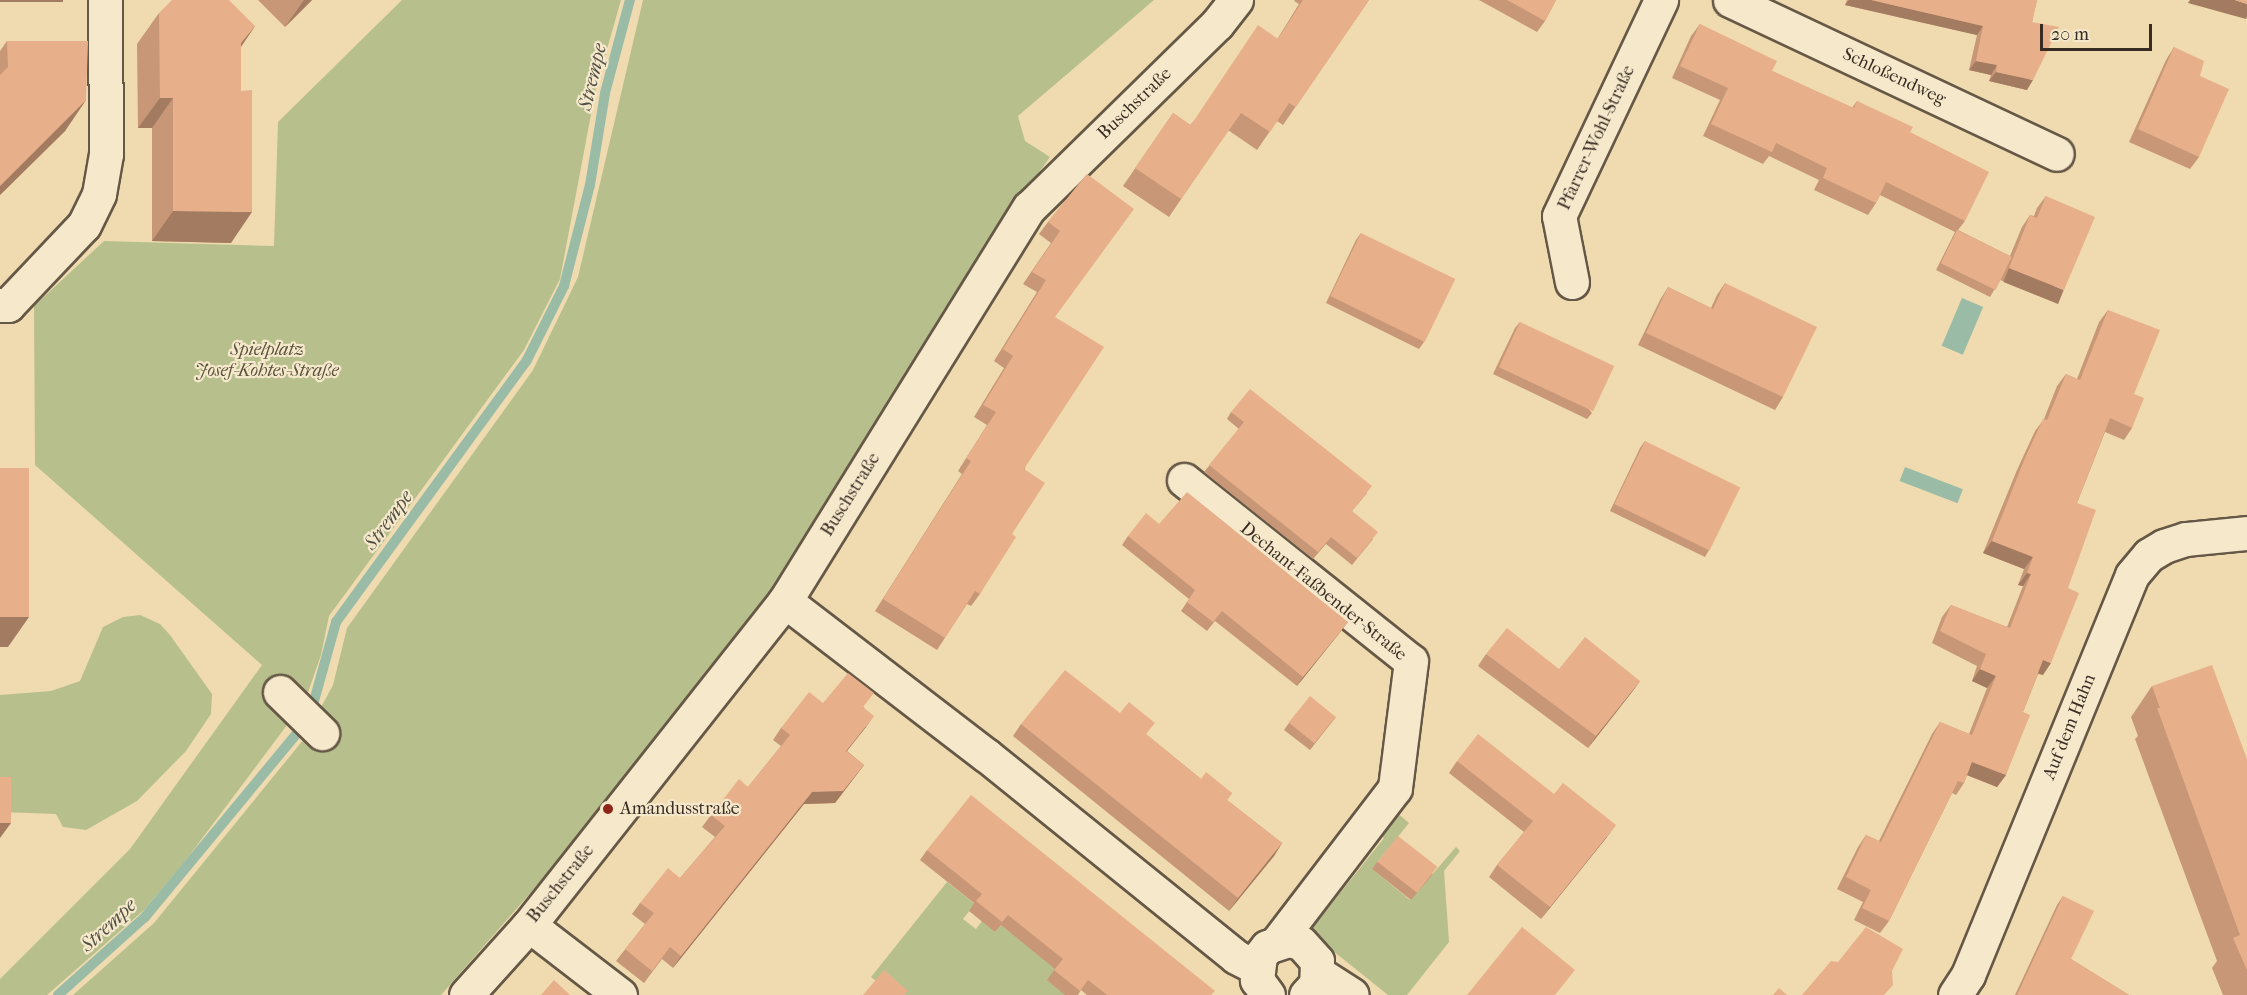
<!DOCTYPE html>
<meta charset="utf-8">
<style>
body{margin:0}
#map{position:relative;width:2247px;height:995px;overflow:hidden;background:#efdbaf;font-family:"IM FELL French Canon",serif}
div>[style]{position:absolute}
[style*='--x']{left:calc(var(--x)*1px);top:calc(var(--y)*1px);width:calc(var(--w)*1px);rotate:calc(var(--a)*1deg)}
.green>*{inset:0;background:#b7c08c}
.water>*{inset:0;background:#9abca7;transform-origin:0 0}
.stream>*{height:10px;margin:-5px;padding:0 5px;transform-origin:5px;border-radius:5px;background:#9abca7}
.roads{filter:drop-shadow(2px 0 #665846) drop-shadow(-2px 0 #665846) drop-shadow(0 2px #665846) drop-shadow(0 -2px #665846)}
.street>*{height:33px;margin:-16.5px;padding:0 16.5px;transform-origin:16.5px;border-radius:16.5px;background:#f5e8cb}
.wall>*{inset:0;background:#c79777}
.shaded-wall>*{inset:0;background:#a27b61;transform-origin:0 0}
.building>*{inset:0;background:#e7b08a;transform-origin:0 0}
.dots>*{width:16px;height:16px;translate:-50% -50%;box-sizing:border-box;border:3px solid #f5e8cb;border-radius:50%}
span{translate:-50% -50%;white-space:nowrap;text-align:center;line-height:1.15;-webkit-text-stroke:4.5px #f5e8cb;paint-order:stroke}
.street-label{font-size:18px;color:#382c23}
.park-label{font-size:18px;color:#58513d;font-style:italic}
.poi-label{font-size:18px;color:#382c23}
.left{translate:0 -50%;text-align:left}
.water-label{font-size:20px;color:#505044;font-style:italic}
.scale{position:absolute;left:2040px;top:24px;width:112px;height:27px;box-sizing:border-box;border:3px solid #382c23;border-top:0;padding-left:8px;font-size:18px;line-height:21px;white-space:nowrap;color:#382c23;-webkit-text-stroke:4px #f5e8cb;paint-order:stroke}
</style>
<div id="map">
<div class="green">
<div style="clip-path:polygon(402px 0,621px 0,596px 88px,560px 279px,524px 350px,329px 616px,321px 655px,305px 701px,186px 860px,144px 910px,47px 995px,0 995px,0 979px,130px 849px,262px 665px,35px 465px,34px 306px,104px 241px,274px 246px,278px 122px)"></div>
<div style="clip-path:polygon(643px 0,1154px 0,1018px 116px,1025px 141px,1050px 157px,1002px 224px,774px 587px,703px 686px,619px 792px,441px 995px,73px 995px,154px 923px,304px 739px,333px 685px,347px 628px,533px 370px,578px 277px)"></div>
<div style="clip-path:polygon(140px 615px,160px 624px,170px 635px,212px 694px,211px 714px,186px 751px,137px 801px,86px 830px,63px 827px,56px 814px,0 812px,0 695px,51px 691px,80px 681px,103px 627px,123px 617px)"></div>
<div style="clip-path:polygon(1395px 811px,1409px 823px,1372px 869px,1410px 900px,1456px 847px,1460px 851px,1444px 871px,1449px 942px,1407px 995px,1388px 995px,1307px 930px,1311px 909px,1321px 917px,1384px 838px,1374px 830px)"></div>
<div style="clip-path:polygon(947px 882px,975px 904px,963px 919px,976px 929px,982px 921px,995px 932px,1001px 925px,1056px 969px,1065px 995px,893px 995px,871px 977px)"></div>
</div>
<div class="water">
<div style="left:1962px;top:298px;width:23px;height:52px;rotate:23deg"></div>
<div style="left:1905px;top:467px;width:62px;height:15px;rotate:21deg"></div>
</div>
<div class="stream">
<div style="--x:58;--y:995;--w:117;--a:-41.9"></div>
<div style="--x:145;--y:917;--w:257;--a:-50.4"></div>
<div style="--x:309;--y:719;--w:101;--a:-74.4"></div>
<div style="--x:336;--y:622;--w:324;--a:-53.9"></div>
<div style="--x:527;--y:360;--w:83;--a:-63.4"></div>
<div style="--x:564;--y:286;--w:104;--a:-75.6"></div>
<div style="--x:590;--y:185;--w:93;--a:-80.7"></div>
<div style="--x:605;--y:93;--w:96;--a:-75"></div>
</div>
<div class="roads">
<div class="street">
<div style="--x:1730;--y:0;--w:361;--a:25.2"></div>
<div style="--x:1572;--y:282;--w:67;--a:-101.1"></div>
<div style="--x:1559;--y:216;--w:239;--a:-64.7"></div>
<div style="--x:0;--y:305;--w:8;--a:0"></div>
<div style="--x:8;--y:305;--w:110;--a:-46.5"></div>
<div style="--x:84;--y:225;--w:34;--a:-64"></div>
<div style="--x:99;--y:194;--w:41;--a:-80.1"></div>
<div style="--x:106;--y:154;--w:154;--a:-90.4"></div>
<div style="--x:1184;--y:480;--w:290;--a:38.6"></div>
<div style="--x:1411;--y:661;--w:128;--a:97.2"></div>
<div style="--x:1395;--y:788;--w:193;--a:127.4"></div>
<div style="--x:785;--y:601;--w:253;--a:37.5"></div>
<div style="--x:986;--y:755;--w:321;--a:38.9"></div>
<div style="--x:1236;--y:957;--w:22;--a:27"></div>
<div style="--x:280;--y:692;--w:59;--a:44.3"></div>
<div style="--x:529;--y:925;--w:115;--a:37.6"></div>
<div style="--x:1318;--y:973;--w:40;--a:32.9"></div>
<div style="--x:466;--y:995;--w:94;--a:-48"></div>
<div style="--x:529;--y:925;--w:413;--a:-51.7"></div>
<div style="--x:785;--y:601;--w:463;--a:-58.2"></div>
<div style="--x:1029;--y:208;--w:263;--a:-44.4"></div>
<div style="--x:1217;--y:24;--w:31;--a:-52"></div>
<div style="--x:1268;--y:995;--w:19;--a:-126"></div>
<div style="--x:1257;--y:980;--w:24;--a:-83"></div>
<div style="--x:1260;--y:956;--w:11;--a:-52"></div>
<div style="--x:1267;--y:947;--w:23;--a:-18"></div>
<div style="--x:1289;--y:940;--w:12;--a:14"></div>
<div style="--x:1301;--y:943;--w:24;--a:48"></div>
<div style="--x:1317;--y:961;--w:23;--a:92"></div>
<div style="--x:1316;--y:984;--w:15;--a:132"></div>
<div style="--x:1955;--y:995;--w:24;--a:-57"></div>
<div style="--x:1968;--y:975;--w:432;--a:-67.7"></div>
<div style="--x:2132;--y:575;--w:26;--a:-50"></div>
<div style="--x:2149;--y:555;--w:17;--a:-31"></div>
<div style="--x:2164;--y:546;--w:23;--a:-18"></div>
<div style="--x:2186;--y:539;--w:61;--a:-5.6"></div>
</div>
</div>
<div class="wall">
<div style="clip-path:polygon(258px 0,312px 0,285px 27px)"></div>
<div style="clip-path:polygon(1295px 0,1369px 0,1283px 125px,1277px 121px,1257px 150px,1228px 130px,1169px 217px,1123px 186px,1173px 113px,1190px 125px,1278px 38px,1299px 4px,1294px 1px)"></div>
<div style="clip-path:polygon(1479px 0,1556px 0,1545px 21px,1537px 32px)"></div>
<div style="clip-path:polygon(1847px 0,2037px 0,2032px 22px,2027px 90px,1989px 81px,1991px 75px,1969px 70px,1977px 35px,1845px 5px)"></div>
<div style="clip-path:polygon(159px 13px,255px 26px,241px 47px,231px 243px,152px 241px,152px 128px,138px 128px,137px 44px)"></div>
<div style="clip-path:polygon(1700px 24px,1772px 71px,1852px 108px,1857px 101px,1910px 132px,1965px 221px,1958px 230px,2010px 256px,2022px 227px,2030px 215px,2034px 216px,2037px 208px,2046px 196px,2056px 302px,2000px 280px,1990px 297px,1936px 270px,1955px 232px,1880px 195px,1876px 203px,1868px 215px,1814px 190px,1819px 180px,1769px 156px,1763px 164px,1703px 136px,1720px 100px,1672px 78px,1691px 36px)"></div>
<div style="clip-path:polygon(7px 41px,86px 100px,65px 131px,0 195px,0 51px)"></div>
<div style="clip-path:polygon(2174px 47px,2200px 76px,2199px 157px,2190px 169px,2129px 142px,2166px 60px)"></div>
<div style="clip-path:polygon(1087px 174px,1055px 317px,1012px 534px,980px 594px,971px 606px,967px 604px,937px 650px,875px 611px,962px 474px,958px 471px,987px 425px,974px 417px,1004px 368px,994px 361px,1037px 292px,1023px 284px,1051px 243px,1039px 234px,1048px 222px)"></div>
<div style="clip-path:polygon(1361px 233px,1424px 342px,1419px 349px,1326px 303px,1356px 240px)"></div>
<div style="clip-path:polygon(1725px 283px,1783px 397px,1775px 410px,1638px 345px,1660px 300px,1668px 287px,1711px 308px,1717px 295px)"></div>
<div style="clip-path:polygon(2108px 310px,2134px 394px,2132px 428px,2124px 440px,2105px 432px,2077px 503px,2068px 588px,2043px 675px,2038px 674px,2023px 712px,2006px 775px,1997px 787px,1967px 775px,1964px 783px,1956px 795px,1952px 793px,1889px 921px,1880px 933px,1854px 920px,1863px 902px,1837px 889px,1858px 847px,1866px 835px,1879px 841px,1932px 734px,1940px 722px,1969px 734px,1987px 688px,1972px 681px,1977px 666px,1932px 643px,1942px 617px,1951px 605px,2007px 627px,2023px 586px,2018px 585px,2024px 569px,1983px 553px,2017px 470px,2035px 431px,2044px 419px,2057px 386px,2066px 374px,2077px 379px,2099px 322px)"></div>
<div style="clip-path:polygon(1520px 322px,1592px 413px,1587px 419px,1493px 374px,1515px 328px)"></div>
<div style="clip-path:polygon(1231px 412px,1367px 493px,1352px 511px,1373px 539px,1352px 565px,1326px 544px,1313px 559px,1204px 472px,1239px 429px,1227px 419px)"></div>
<div style="clip-path:polygon(1645px 441px,1709px 550px,1705px 557px,1610px 511px,1640px 448px)"></div>
<div style="clip-path:polygon(1159px 524px,1348px 622px,1297px 686px,1215px 621px,1207px 631px,1181px 611px,1189px 599px,1122px 545px,1128px 536px)"></div>
<div style="clip-path:polygon(1486px 654px,1559px 669px,1640px 681px,1632px 692px,1588px 748px,1478px 666px)"></div>
<div style="clip-path:polygon(2152px 686px,2247px 759px,2247px 995px,2223px 995px,2212px 968px,2217px 961px,2135px 739px,2138px 736px,2131px 717px)"></div>
<div style="clip-path:polygon(823px 703px,864px 707px,866px 727px,847px 751px,864px 765px,835px 803px,804px 804px,673px 968px,662px 959px,644px 983px,616px 961px,645px 924px,632px 914px,640px 903px,680px 878px,715px 837px,702px 827px,711px 815px,748px 787px,781px 746px,773px 740px,781px 728px)"></div>
<div style="clip-path:polygon(1336px 717px,1310px 750px,1284px 730px,1289px 723px)"></div>
<div style="clip-path:polygon(1021px 724px,1147px 735px,1201px 779px,1232px 793px,1227px 800px,1282px 843px,1274px 856px,1229px 911px,1013px 736px)"></div>
<div style="clip-path:polygon(1457px 761px,1607px 837px,1541px 919px,1489px 877px,1497px 865px,1524px 832px,1449px 773px)"></div>
<div style="clip-path:polygon(927px 850px,1212px 995px,1087px 995px,1081px 990px,1078px 995px,1065px 995px,1047px 980px,1055px 969px,1001px 925px,995px 932px,969px 911px,974px 903px,920px 860px)"></div>
<div style="clip-path:polygon(1377px 862px,1433px 874px,1411px 900px,1372px 869px)"></div>
<div style="clip-path:polygon(2063px 896px,2071px 959px,2129px 995px,2015px 995px,2057px 905px)"></div>
</div>
<div class="shaded-wall">
<div style="left:0;top:0;width:63px;height:2px"></div>
<div style="clip-path:polygon(304px 0,312px 0,285px 27px)"></div>
<div style="clip-path:polygon(1849px 0,1871px 0,1983px 26px,1977px 35px,1845px 5px)"></div>
<div style="clip-path:polygon(2190px 0,2235px 0,2247px 4px,2247px 17px,2246px 19px,2188px 3px)"></div>
<div style="clip-path:polygon(255px 26px,234px 57px,241px 43px)"></div>
<div style="clip-path:polygon(1976px 61px,1997px 65px,1991px 75px,1969px 70px)"></div>
<div style="clip-path:polygon(1996px 72px,2033px 80px,2027px 90px,1989px 81px)"></div>
<div style="clip-path:polygon(160px 98px,173px 98px,152px 128px,138px 128px)"></div>
<div style="clip-path:polygon(86px 100px,65px 131px,0 195px,0 186px)"></div>
<div style="clip-path:polygon(173px 211px,252px 212px,231px 243px,152px 241px)"></div>
<div style="left:2009px;top:268px;width:59px;height:15px;rotate:22deg"></div>
<div style="clip-path:polygon(1992px 541px,2033px 557px,2024px 569px,1983px 553px)"></div>
<div style="clip-path:polygon(2027px 573px,2031px 574px,2023px 586px,2018px 585px)"></div>
<div style="clip-path:polygon(0 617px,29px 617px,8px 647px,0 647px)"></div>
<div style="clip-path:polygon(1348px 622px,1341px 631px,1297px 686px,1303px 677px)"></div>
<div style="clip-path:polygon(2043px 660px,2051px 663px,2043px 675px,2035px 672px)"></div>
<div style="clip-path:polygon(1980px 669px,1996px 676px,1987px 688px,1972px 681px)"></div>
<div style="clip-path:polygon(1640px 681px,1632px 692px,1588px 748px,1596px 736px)"></div>
<div style="clip-path:polygon(874px 716px,866px 727px,838px 762px,846px 751px)"></div>
<div style="clip-path:polygon(1972px 762px,2006px 775px,1997px 787px,1964px 774px)"></div>
<div style="clip-path:polygon(864px 765px,835px 803px,804px 804px,673px 968px,681px 956px,812px 792px)"></div>
<div style="clip-path:polygon(0 823px,11px 823px,0 838px)"></div>
<div style="clip-path:polygon(1616px 825px,1607px 837px,1541px 919px,1550px 907px)"></div>
<div style="clip-path:polygon(1282px 843px,1274px 856px,1229px 911px,1238px 898px)"></div>
</div>
<div class="building">
<div style="clip-path:polygon(172px 0,229px 0,255px 26px,241px 43px,241px 91px,252px 90px,252px 212px,173px 211px,173px 98px,160px 98px,159px 13px)"></div>
<div style="clip-path:polygon(1303px 0,1369px 0,1296px 107px,1289px 103px,1270px 132px,1241px 113px,1181px 199px,1135px 168px,1173px 113px,1191px 125px,1258px 25px,1278px 39px)"></div>
<div style="clip-path:polygon(1507px 0,1556px 0,1545px 21px)"></div>
<div style="clip-path:polygon(1871px 0,2037px 0,2032px 22px,2059px 27px,2033px 80px,1996px 72px,1997px 65px,1976px 61px,1983px 26px)"></div>
<div style="clip-path:polygon(2235px 0,2247px 0,2247px 4px)"></div>
<div style="clip-path:polygon(1700px 24px,1777px 61px,1772px 71px,1854px 108px,1857px 101px,1913px 127px,1910px 132px,1989px 172px,1965px 221px,1886px 182px,1876px 203px,1823px 178px,1827px 168px,1776px 143px,1772px 152px,1711px 124px,1728px 88px,1680px 66px)"></div>
<div style="clip-path:polygon(7px 41px,88px 41px,86px 100px,0 186px,0 75px,8px 67px)"></div>
<div style="clip-path:polygon(2174px 47px,2204px 61px,2200px 76px,2229px 89px,2199px 157px,2138px 129px)"></div>
<div style="clip-path:polygon(1087px 174px,1134px 209px,1055px 317px,1104px 347px,1024px 469px,1045px 483px,1012px 534px,1016px 537px,980px 594px,975px 591px,945px 638px,883px 599px,971px 461px,966px 458px,996px 412px,983px 405px,1013px 356px,1003px 349px,1046px 280px,1032px 272px,1060px 231px,1048px 222px)"></div>
<div style="clip-path:polygon(2046px 196px,2095px 217px,2064px 290px,2009px 268px,2030px 215px,2037px 218px)"></div>
<div style="left:1957px;top:230px;width:61px;height:37px;rotate:26deg"></div>
<div style="left:1361px;top:233px;width:105px;height:70px;rotate:26deg"></div>
<div style="clip-path:polygon(1725px 283px,1817px 327px,1783px 397px,1646px 333px,1668px 287px,1713px 309px)"></div>
<div style="clip-path:polygon(2108px 310px,2160px 330px,2134px 394px,2144px 398px,2132px 428px,2110px 418px,2077px 503px,2096px 510px,2068px 588px,2079px 593px,2051px 663px,2043px 660px,2023px 712px,2030px 715px,2006px 775px,1972px 762px,1964px 783px,1958px 781px,1889px 921px,1862px 908px,1871px 890px,1846px 877px,1866px 835px,1881px 842px,1940px 722px,1972px 735px,1996px 676px,1980px 669px,1986px 654px,1940px 631px,1951px 605px,2010px 628px,2031px 574px,2027px 573px,2033px 557px,1992px 541px,2025px 458px,2043px 419px,2047px 420px,2066px 374px,2080px 380px)"></div>
<div style="left:1520px;top:322px;width:104px;height:50px;rotate:25deg"></div>
<div style="clip-path:polygon(1250px 389px,1372px 486px,1352px 511px,1378px 532px,1357px 558px,1331px 537px,1318px 552px,1209px 465px,1244px 422px,1231px 412px)"></div>
<div style="left:1645px;top:441px;width:106px;height:70px;rotate:26deg"></div>
<div style="left:0;top:468px;width:29px;height:149px"></div>
<div style="clip-path:polygon(1187px 492px,1348px 622px,1303px 677px,1222px 611px,1213px 622px,1187px 602px,1195px 590px,1128px 536px,1146px 513px,1159px 524px)"></div>
<div style="clip-path:polygon(1507px 628px,1559px 669px,1585px 637px,1640px 681px,1596px 736px,1486px 654px)"></div>
<div style="clip-path:polygon(2212px 665px,2247px 759px,2247px 970px,2233px 938px,2240px 935px,2157px 708px,2160px 708px,2152px 686px)"></div>
<div style="clip-path:polygon(1065px 670px,1120px 713px,1129px 702px,1155px 723px,1146px 734px,1201px 779px,1206px 772px,1232px 793px,1227px 800px,1282px 843px,1238px 898px,1021px 724px)"></div>
<div style="clip-path:polygon(848px 673px,874px 693px,863px 707px,874px 716px,846px 751px,864px 765px,843px 791px,812px 792px,681px 956px,670px 947px,652px 971px,625px 949px,654px 913px,640px 903px,668px 868px,680px 878px,725px 826px,711px 815px,739px 779px,748px 787px,790px 735px,781px 728px,809px 692px,823px 703px)"></div>
<div style="left:1310px;top:696px;width:33px;height:34px;rotate:39deg"></div>
<div style="clip-path:polygon(1478px 734px,1554px 794px,1563px 783px,1616px 825px,1550px 907px,1497px 865px,1533px 821px,1457px 761px)"></div>
<div style="left:0;top:777px;width:11px;height:46px"></div>
<div style="clip-path:polygon(971px 795px,1215px 991px,1211px 995px,1107px 995px,1088px 980px,1080px 991px,1054px 970px,1063px 959px,1008px 915px,1002px 922px,976px 901px,982px 894px,927px 850px)"></div>
<div style="left:1398px;top:836px;width:50px;height:33px;rotate:38deg"></div>
<div style="clip-path:polygon(2063px 896px,2094px 911px,2071px 959px,2129px 995px,2017px 995px)"></div>
<div style="clip-path:polygon(1522px 927px,1575px 970px,1555px 995px,1467px 995px)"></div>
<div style="clip-path:polygon(1866px 927px,1903px 949px,1892px 971px,1893px 985px,1884px 995px,1802px 995px,1831px 961px,1838px 962px)"></div>
<div style="clip-path:polygon(884px 970px,908px 991px,904px 995px,863px 995px)"></div>
<div style="clip-path:polygon(554px 980px,570px 995px,541px 995px)"></div>
<div style="clip-path:polygon(1779px 988px,1787px 995px,1773px 995px)"></div>
</div>
<div class="dots">
<div style="left:608px;top:809px;background:#8f2418"></div>
</div>
<div class="street-label">
<span style="left:1894px;top:77px;rotate:25deg">Schloßendweg</span>
<span style="left:1135px;top:104px;rotate:-44deg">Buschstraße</span>
<span style="left:1597px;top:138px;rotate:-65deg">Pfarrer-Wohl-Straße</span>
<span style="left:851px;top:495px;rotate:-58deg">Buschstraße</span>
<span style="left:1323px;top:592px;rotate:39deg">Dechant-Faßbender-Straße</span>
<span style="left:2070px;top:727px;rotate:-68deg">Auf dem Hahn</span>
<span style="left:561px;top:884px;rotate:-51deg">Buschstraße</span>
</div>
<div class="park-label">
<span style="left:267px;top:361px">Spielplatz<br>Josef-Kohtes-Straße</span>
</div>
<div class="poi-label">
<span class="left" style="left:620px;top:809px">Amandusstraße</span>
</div>
<div class="water-label">
<span style="left:592px;top:77px;rotate:-77deg">Strempe</span>
<span style="left:388px;top:520px;rotate:-54deg">Strempe</span>
<span style="left:108px;top:925px;rotate:-43deg">Strempe</span>
</div>
<div class="scale">20 m</div>
</div>
